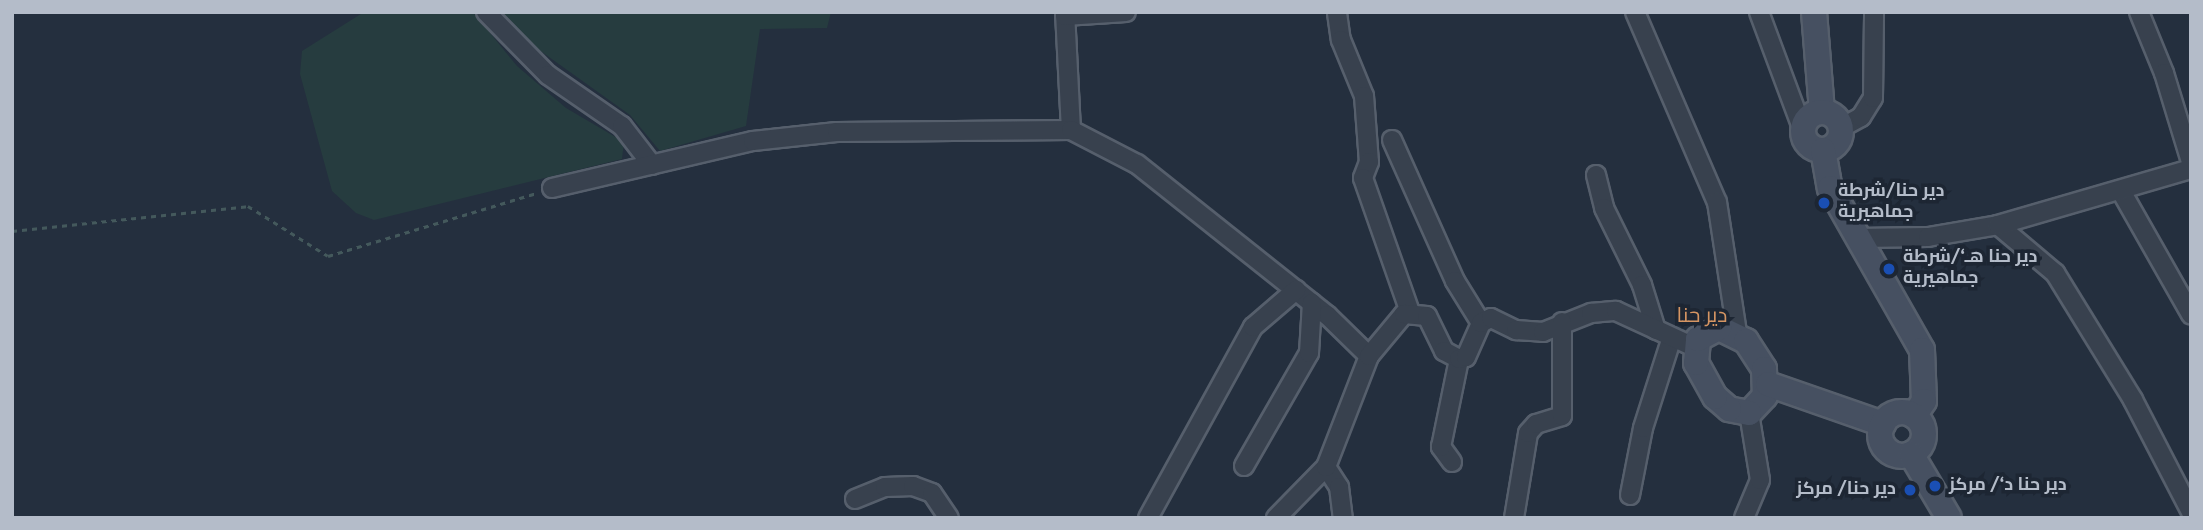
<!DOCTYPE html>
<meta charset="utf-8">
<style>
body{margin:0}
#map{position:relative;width:2203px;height:530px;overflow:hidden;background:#242f3e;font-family:Overpass,Cairo,sans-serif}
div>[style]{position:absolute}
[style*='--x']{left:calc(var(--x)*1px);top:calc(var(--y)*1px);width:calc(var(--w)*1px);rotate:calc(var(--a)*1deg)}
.green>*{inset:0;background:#263c3f}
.path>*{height:2.5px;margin-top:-1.25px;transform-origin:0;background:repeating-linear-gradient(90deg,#44595c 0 5px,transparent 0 10px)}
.roads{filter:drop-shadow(2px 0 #565f6c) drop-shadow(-2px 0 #565f6c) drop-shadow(0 2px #565f6c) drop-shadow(0 -2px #565f6c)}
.street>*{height:18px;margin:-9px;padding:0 9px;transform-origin:9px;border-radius:9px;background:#38414e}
.secondary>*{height:24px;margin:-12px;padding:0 12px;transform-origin:12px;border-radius:12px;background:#465061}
.secondary>.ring{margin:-12px;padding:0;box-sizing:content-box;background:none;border:24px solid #465061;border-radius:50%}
.dots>*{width:19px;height:19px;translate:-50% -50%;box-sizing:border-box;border:4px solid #1d2633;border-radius:50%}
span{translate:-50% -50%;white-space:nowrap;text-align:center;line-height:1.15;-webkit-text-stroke:7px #1d2633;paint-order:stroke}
.poi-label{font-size:18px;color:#b4bcc9;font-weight:700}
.left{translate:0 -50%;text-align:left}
.right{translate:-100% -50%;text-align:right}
.quarter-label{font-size:21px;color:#d59563}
.frame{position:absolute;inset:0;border:14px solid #b4bcc9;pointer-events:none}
</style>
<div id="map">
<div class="green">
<div style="clip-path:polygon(364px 12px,473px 12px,517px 66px,566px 108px,624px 142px,622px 159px,374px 220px,356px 213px,332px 191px,300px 74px,302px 51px)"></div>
<div style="clip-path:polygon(502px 12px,831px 12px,827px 28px,760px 29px,746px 126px,660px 151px,630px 115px,535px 47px)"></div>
</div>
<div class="path">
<div style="--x:12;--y:231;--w:237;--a:-6"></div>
<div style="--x:248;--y:206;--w:94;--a:32"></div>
<div style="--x:328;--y:256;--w:218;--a:-16.8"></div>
</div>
<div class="roads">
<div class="street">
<div style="--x:486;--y:12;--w:88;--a:45.5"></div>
<div style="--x:548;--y:75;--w:90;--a:34.6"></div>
<div style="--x:622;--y:126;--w:49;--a:52.4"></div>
<div style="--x:1065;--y:12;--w:118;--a:87.1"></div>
<div style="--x:1635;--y:12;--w:207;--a:66.7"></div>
<div style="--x:1717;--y:202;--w:133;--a:81.3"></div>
<div style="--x:1759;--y:12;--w:126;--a:69.6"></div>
<div style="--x:2139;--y:12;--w:66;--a:67.7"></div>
<div style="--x:2164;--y:73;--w:93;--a:73.1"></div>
<div style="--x:1337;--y:13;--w:27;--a:82"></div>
<div style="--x:1341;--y:40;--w:61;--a:67.7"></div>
<div style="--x:1364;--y:96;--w:66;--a:85.7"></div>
<div style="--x:1369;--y:162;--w:17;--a:111"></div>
<div style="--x:1363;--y:178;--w:142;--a:70.7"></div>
<div style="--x:1065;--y:16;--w:61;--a:-3.8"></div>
<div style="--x:1841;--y:128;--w:23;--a:-29"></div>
<div style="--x:1861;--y:117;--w:22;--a:-58"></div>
<div style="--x:1873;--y:98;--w:86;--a:-89.3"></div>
<div style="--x:1392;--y:140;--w:154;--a:65.9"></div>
<div style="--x:1455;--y:281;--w:49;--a:58.2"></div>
<div style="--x:1596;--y:175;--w:34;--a:76"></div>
<div style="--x:1604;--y:208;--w:86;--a:63.7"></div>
<div style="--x:1642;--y:285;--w:47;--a:72.7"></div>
<div style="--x:552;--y:188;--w:206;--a:-13.2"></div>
<div style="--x:753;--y:141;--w:84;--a:-6.1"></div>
<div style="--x:837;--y:132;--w:234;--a:-0.5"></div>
<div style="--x:1071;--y:130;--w:74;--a:27.3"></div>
<div style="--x:1137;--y:164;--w:243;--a:38.5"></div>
<div style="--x:1327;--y:315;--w:59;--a:44.3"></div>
<div style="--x:2121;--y:191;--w:142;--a:60.4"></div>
<div style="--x:1998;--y:225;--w:75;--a:40.1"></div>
<div style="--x:2055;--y:273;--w:149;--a:58.4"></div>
<div style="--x:2133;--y:400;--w:126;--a:62.6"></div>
<div style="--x:1858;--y:238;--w:70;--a:-0.8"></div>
<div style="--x:1928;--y:237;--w:71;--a:-9.7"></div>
<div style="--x:1998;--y:225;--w:201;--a:-16.2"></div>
<div style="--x:1452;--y:462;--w:19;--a:-126"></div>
<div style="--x:1441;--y:447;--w:90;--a:-78.4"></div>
<div style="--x:1244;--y:466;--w:130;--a:-60.1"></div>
<div style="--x:1309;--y:353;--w:50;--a:-86.6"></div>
<div style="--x:1326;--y:467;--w:24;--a:57"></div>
<div style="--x:1339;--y:487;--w:31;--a:83"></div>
<div style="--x:1630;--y:495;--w:68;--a:-79"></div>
<div style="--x:1643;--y:428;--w:92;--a:-72.3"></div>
<div style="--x:855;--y:499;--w:32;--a:-22"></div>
<div style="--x:885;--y:487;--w:28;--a:-2"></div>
<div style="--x:913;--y:486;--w:20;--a:20"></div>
<div style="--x:932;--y:493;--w:30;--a:56"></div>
<div style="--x:1148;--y:518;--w:218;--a:-61.2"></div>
<div style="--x:1253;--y:327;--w:57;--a:-40.7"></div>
<div style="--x:1276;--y:518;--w:71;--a:-45.6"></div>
<div style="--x:1326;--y:467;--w:119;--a:-68.8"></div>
<div style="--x:1369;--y:356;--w:55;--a:-50.2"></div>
<div style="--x:1404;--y:314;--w:23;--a:5"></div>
<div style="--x:1427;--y:316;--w:39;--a:64"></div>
<div style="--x:1444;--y:351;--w:17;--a:28"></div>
<div style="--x:1459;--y:359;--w:7;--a:-16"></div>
<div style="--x:1466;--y:357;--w:37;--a:-66"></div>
<div style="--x:1481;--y:323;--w:11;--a:-27"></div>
<div style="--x:1491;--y:318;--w:28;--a:26"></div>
<div style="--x:1516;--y:330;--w:27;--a:4"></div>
<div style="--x:1543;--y:332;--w:52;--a:-21.6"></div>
<div style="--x:1591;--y:313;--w:25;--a:-5"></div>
<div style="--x:1616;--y:311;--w:88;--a:24.8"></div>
<div style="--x:1514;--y:518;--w:86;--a:-80.6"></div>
<div style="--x:1528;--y:433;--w:12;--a:-48"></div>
<div style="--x:1536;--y:424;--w:27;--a:-17"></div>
<div style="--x:1562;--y:416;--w:94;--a:-90"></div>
<div style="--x:1744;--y:518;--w:41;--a:-67.2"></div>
<div style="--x:1760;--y:480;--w:68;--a:-99.3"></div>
</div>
<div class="secondary">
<div style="--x:1814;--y:12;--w:99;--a:85.4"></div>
<div class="ring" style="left:1803px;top:112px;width:14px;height:14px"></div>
<div style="--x:1823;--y:150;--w:39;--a:80"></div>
<div style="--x:1830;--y:188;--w:186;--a:60.4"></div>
<div style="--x:1922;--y:350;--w:51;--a:87.8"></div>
<div style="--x:1924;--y:401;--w:18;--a:124"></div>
<div style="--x:1719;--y:328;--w:30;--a:26"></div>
<div style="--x:1746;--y:341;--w:33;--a:57"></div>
<div style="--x:1764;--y:369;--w:27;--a:88"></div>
<div style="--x:1765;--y:396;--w:23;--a:133"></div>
<div style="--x:1749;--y:413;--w:20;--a:-169"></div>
<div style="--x:1729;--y:409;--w:18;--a:-139"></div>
<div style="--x:1715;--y:397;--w:39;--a:-119"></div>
<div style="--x:1696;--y:363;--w:24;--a:-85"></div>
<div style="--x:1698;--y:339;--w:24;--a:-28"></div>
<div style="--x:1768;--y:384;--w:122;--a:19.2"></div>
<div class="ring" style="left:1880px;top:412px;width:20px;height:20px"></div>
<div style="--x:1911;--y:454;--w:74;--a:59.3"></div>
</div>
</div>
<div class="dots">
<div style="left:1824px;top:203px;background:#1a4fb4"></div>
<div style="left:1889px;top:269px;background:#1a4fb4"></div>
<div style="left:1935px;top:486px;background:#1a4fb4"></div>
<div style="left:1910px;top:490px;background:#1a4fb4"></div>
</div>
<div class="poi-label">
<span class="left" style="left:1838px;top:203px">دير حنا/شرطة<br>جماهيرية</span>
<span class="left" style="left:1903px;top:269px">دير حنا هـ‘/شرطة<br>جماهيرية</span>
<span class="left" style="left:1949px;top:486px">دير حنا د‘/ مركز</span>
<span class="right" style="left:1896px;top:490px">دير حنا/ مركز</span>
</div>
<div class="quarter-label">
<span style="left:1702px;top:317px">دير حنا</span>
</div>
<div class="frame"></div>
</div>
